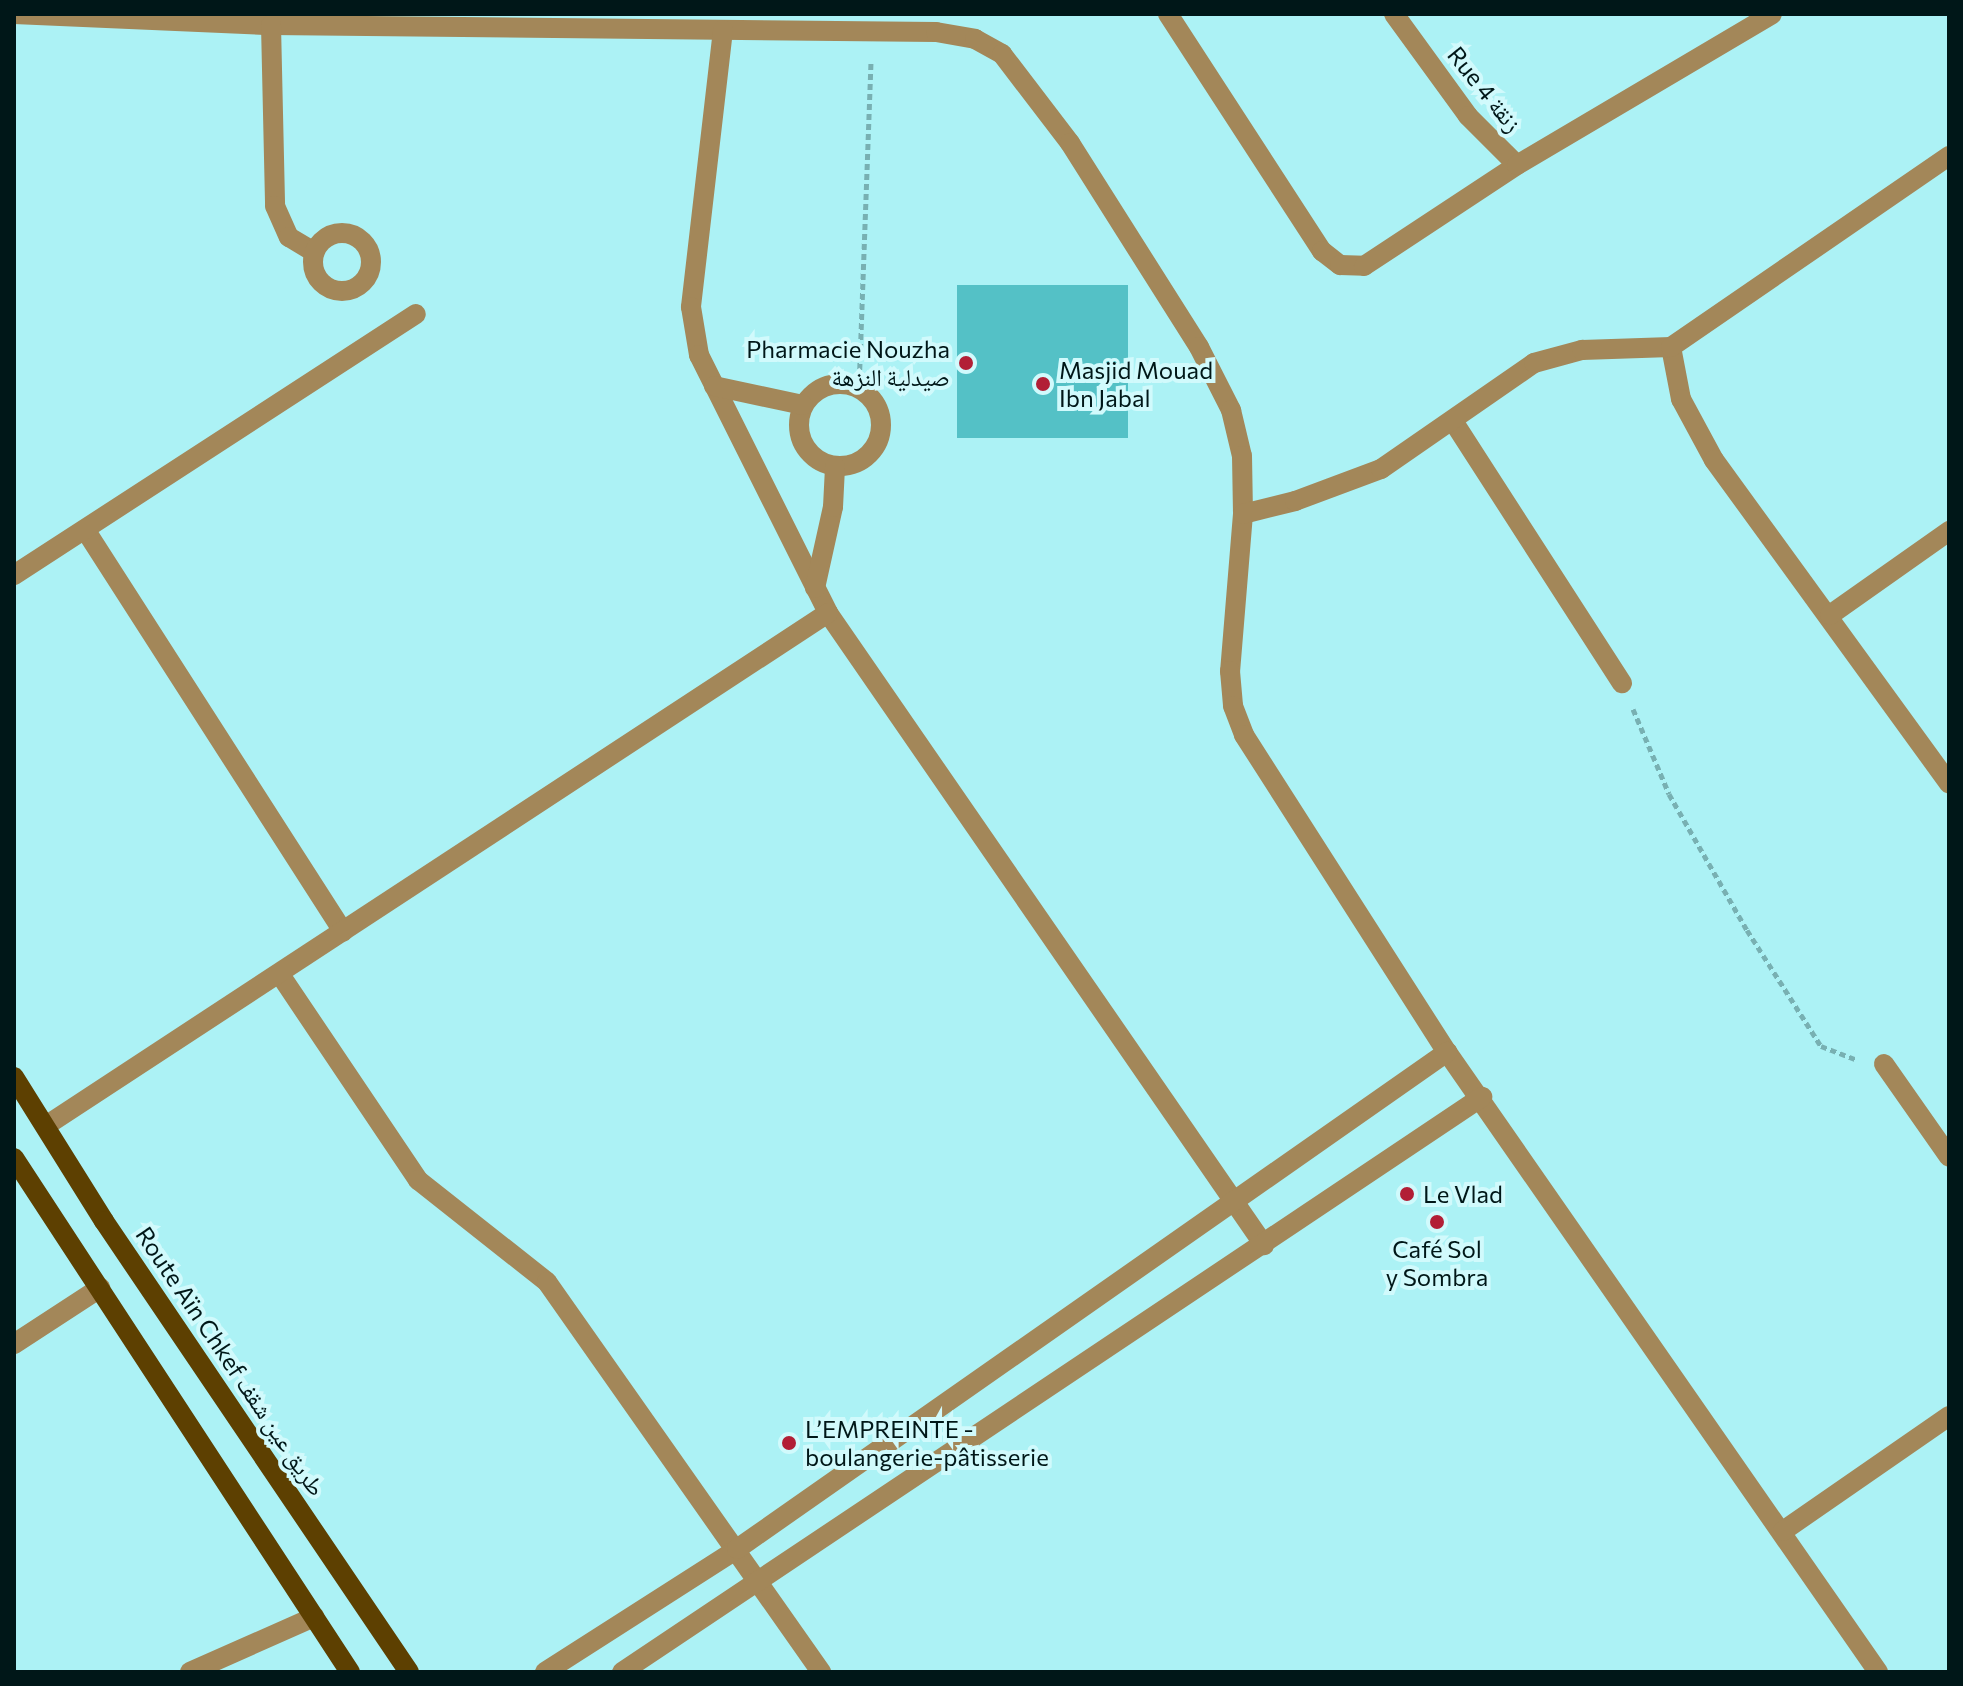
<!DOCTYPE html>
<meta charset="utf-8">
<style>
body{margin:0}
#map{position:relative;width:1963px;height:1686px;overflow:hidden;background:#acf2f5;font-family:Commissioner,"Noto Naskh Arabic",sans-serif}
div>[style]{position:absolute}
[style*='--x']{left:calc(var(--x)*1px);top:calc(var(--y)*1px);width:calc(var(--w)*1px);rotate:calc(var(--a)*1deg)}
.building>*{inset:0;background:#54c1c6;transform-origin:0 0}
.path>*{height:5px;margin-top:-2.5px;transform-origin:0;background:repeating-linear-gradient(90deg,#78b0b2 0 6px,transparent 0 10px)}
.minor>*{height:20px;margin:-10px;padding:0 10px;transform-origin:10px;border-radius:10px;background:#a38759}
.minor>.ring{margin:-10px;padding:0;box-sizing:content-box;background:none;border:20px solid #a38759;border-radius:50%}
.major>*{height:20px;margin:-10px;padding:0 10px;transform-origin:10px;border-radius:10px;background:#5d4001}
.dots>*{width:22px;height:22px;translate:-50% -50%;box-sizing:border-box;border:4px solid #d1fafc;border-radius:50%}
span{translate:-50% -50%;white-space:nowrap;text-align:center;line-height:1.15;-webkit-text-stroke:8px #d1fafc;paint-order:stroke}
.street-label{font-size:24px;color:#001718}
.poi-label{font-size:24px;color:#001718}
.right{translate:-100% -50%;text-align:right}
.left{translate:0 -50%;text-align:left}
.frame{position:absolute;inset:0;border:16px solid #001718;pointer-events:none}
</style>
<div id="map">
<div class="building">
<div style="left:1128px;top:285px;width:153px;height:171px;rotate:90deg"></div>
</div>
<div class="path">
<div style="--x:859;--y:389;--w:329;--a:-87.9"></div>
<div style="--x:1633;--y:709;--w:92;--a:67"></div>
<div style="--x:1669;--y:794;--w:157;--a:60.2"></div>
<div style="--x:1747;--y:930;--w:138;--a:57.5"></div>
<div style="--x:1821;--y:1046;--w:39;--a:21"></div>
</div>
<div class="minor">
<div style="--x:14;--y:14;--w:257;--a:2.5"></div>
<div style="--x:271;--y:25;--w:665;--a:0.6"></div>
<div style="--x:936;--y:32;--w:40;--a:10"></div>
<div style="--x:975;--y:39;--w:31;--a:29"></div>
<div style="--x:1002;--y:54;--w:112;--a:52.6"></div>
<div style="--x:1070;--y:143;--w:241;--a:57.7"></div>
<div style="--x:1199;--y:347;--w:71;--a:63.1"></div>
<div style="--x:1231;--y:410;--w:47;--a:76.6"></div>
<div style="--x:1242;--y:456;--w:58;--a:89"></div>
<div style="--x:1243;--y:514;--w:158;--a:94.7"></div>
<div style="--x:1230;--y:671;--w:35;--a:85"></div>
<div style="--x:1233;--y:706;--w:31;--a:69"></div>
<div style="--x:1244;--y:735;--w:376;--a:57.4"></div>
<div style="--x:1447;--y:1052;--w:755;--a:55.19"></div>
<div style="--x:1168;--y:14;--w:283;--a:57"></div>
<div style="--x:1322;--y:251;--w:23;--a:38"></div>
<div style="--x:1340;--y:265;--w:24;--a:2"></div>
<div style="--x:1364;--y:266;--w:183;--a:-33.4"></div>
<div style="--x:1394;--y:14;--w:126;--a:54"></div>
<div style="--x:1468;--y:116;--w:69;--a:45"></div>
<div style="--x:1517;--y:165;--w:296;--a:-30.6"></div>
<div style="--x:271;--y:25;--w:181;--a:88.7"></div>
<div style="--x:275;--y:206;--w:34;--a:66"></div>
<div style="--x:289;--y:237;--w:29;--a:31"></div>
<div style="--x:723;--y:30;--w:279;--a:96.6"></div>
<div style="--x:691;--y:307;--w:49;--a:80.5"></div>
<div style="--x:699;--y:355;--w:288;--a:63.4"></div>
<div style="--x:828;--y:613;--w:768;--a:55.4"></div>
<div class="ring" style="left:313px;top:233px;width:38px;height:38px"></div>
<div style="--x:1671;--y:347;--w:53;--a:79.1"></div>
<div style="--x:1681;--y:399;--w:69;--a:61.6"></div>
<div style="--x:1714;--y:460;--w:400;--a:54"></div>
<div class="ring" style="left:799px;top:384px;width:62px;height:62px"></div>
<div style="--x:714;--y:386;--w:91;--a:12.1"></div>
<div style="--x:1453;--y:421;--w:312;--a:57.2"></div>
<div style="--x:1243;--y:514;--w:54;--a:-14"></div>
<div style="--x:1295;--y:501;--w:92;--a:-20.4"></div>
<div style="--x:1381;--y:469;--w:186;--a:-34.7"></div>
<div style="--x:1534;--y:363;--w:50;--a:-15.2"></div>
<div style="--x:1582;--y:350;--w:89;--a:-1.9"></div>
<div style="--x:1671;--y:347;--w:337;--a:-34.5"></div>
<div style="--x:86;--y:531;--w:476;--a:57.3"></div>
<div style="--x:14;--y:575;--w:479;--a:-33"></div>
<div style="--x:815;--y:588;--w:83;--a:-77.5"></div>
<div style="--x:833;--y:507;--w:40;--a:-87.1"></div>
<div style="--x:1830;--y:615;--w:146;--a:-35.2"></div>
<div style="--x:281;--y:976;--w:246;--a:56.1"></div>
<div style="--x:418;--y:1180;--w:164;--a:38.3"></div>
<div style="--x:547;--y:1282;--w:477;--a:54.9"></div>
<div style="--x:1884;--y:1064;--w:113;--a:55"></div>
<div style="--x:47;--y:1125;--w:934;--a:-33.25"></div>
<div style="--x:14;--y:1344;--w:103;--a:-33.1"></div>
<div style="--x:1783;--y:1531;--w:202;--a:-34.7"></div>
<div style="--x:190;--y:1672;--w:136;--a:-23.9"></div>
<div style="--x:545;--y:1672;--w:228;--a:-32.6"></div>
<div style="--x:737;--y:1549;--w:867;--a:-34.99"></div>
<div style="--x:622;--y:1672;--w:1035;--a:-33.77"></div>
</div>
<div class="major">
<div style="--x:14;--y:1077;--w:170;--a:58"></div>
<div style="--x:104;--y:1221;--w:544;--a:55.93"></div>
<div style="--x:14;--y:1158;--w:614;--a:56.83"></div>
</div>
<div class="dots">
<div style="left:966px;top:363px;background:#b21f36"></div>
<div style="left:1043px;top:384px;background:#b21f36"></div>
<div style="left:1407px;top:1194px;background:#b21f36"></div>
<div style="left:1437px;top:1222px;background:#b21f36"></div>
<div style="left:789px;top:1443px;background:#b21f36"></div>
</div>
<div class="street-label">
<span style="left:1485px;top:89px;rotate:51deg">Rue 4 زنقة</span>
<span style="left:231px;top:1361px;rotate:56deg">Route Aïn Chkef طريق عين شقف</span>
</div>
<div class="poi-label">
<span class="right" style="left:950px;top:363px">Pharmacie Nouzha<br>صيدلية النزهة</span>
<span class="left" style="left:1059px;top:384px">Masjid Mouad<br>Ibn Jabal</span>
<span class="left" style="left:1423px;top:1194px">Le Vlad</span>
<span style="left:1437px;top:1263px">Café Sol<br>y Sombra</span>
<span class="left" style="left:805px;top:1443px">L’EMPREINTE -<br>boulangerie-pâtisserie</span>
</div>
<div class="frame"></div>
</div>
